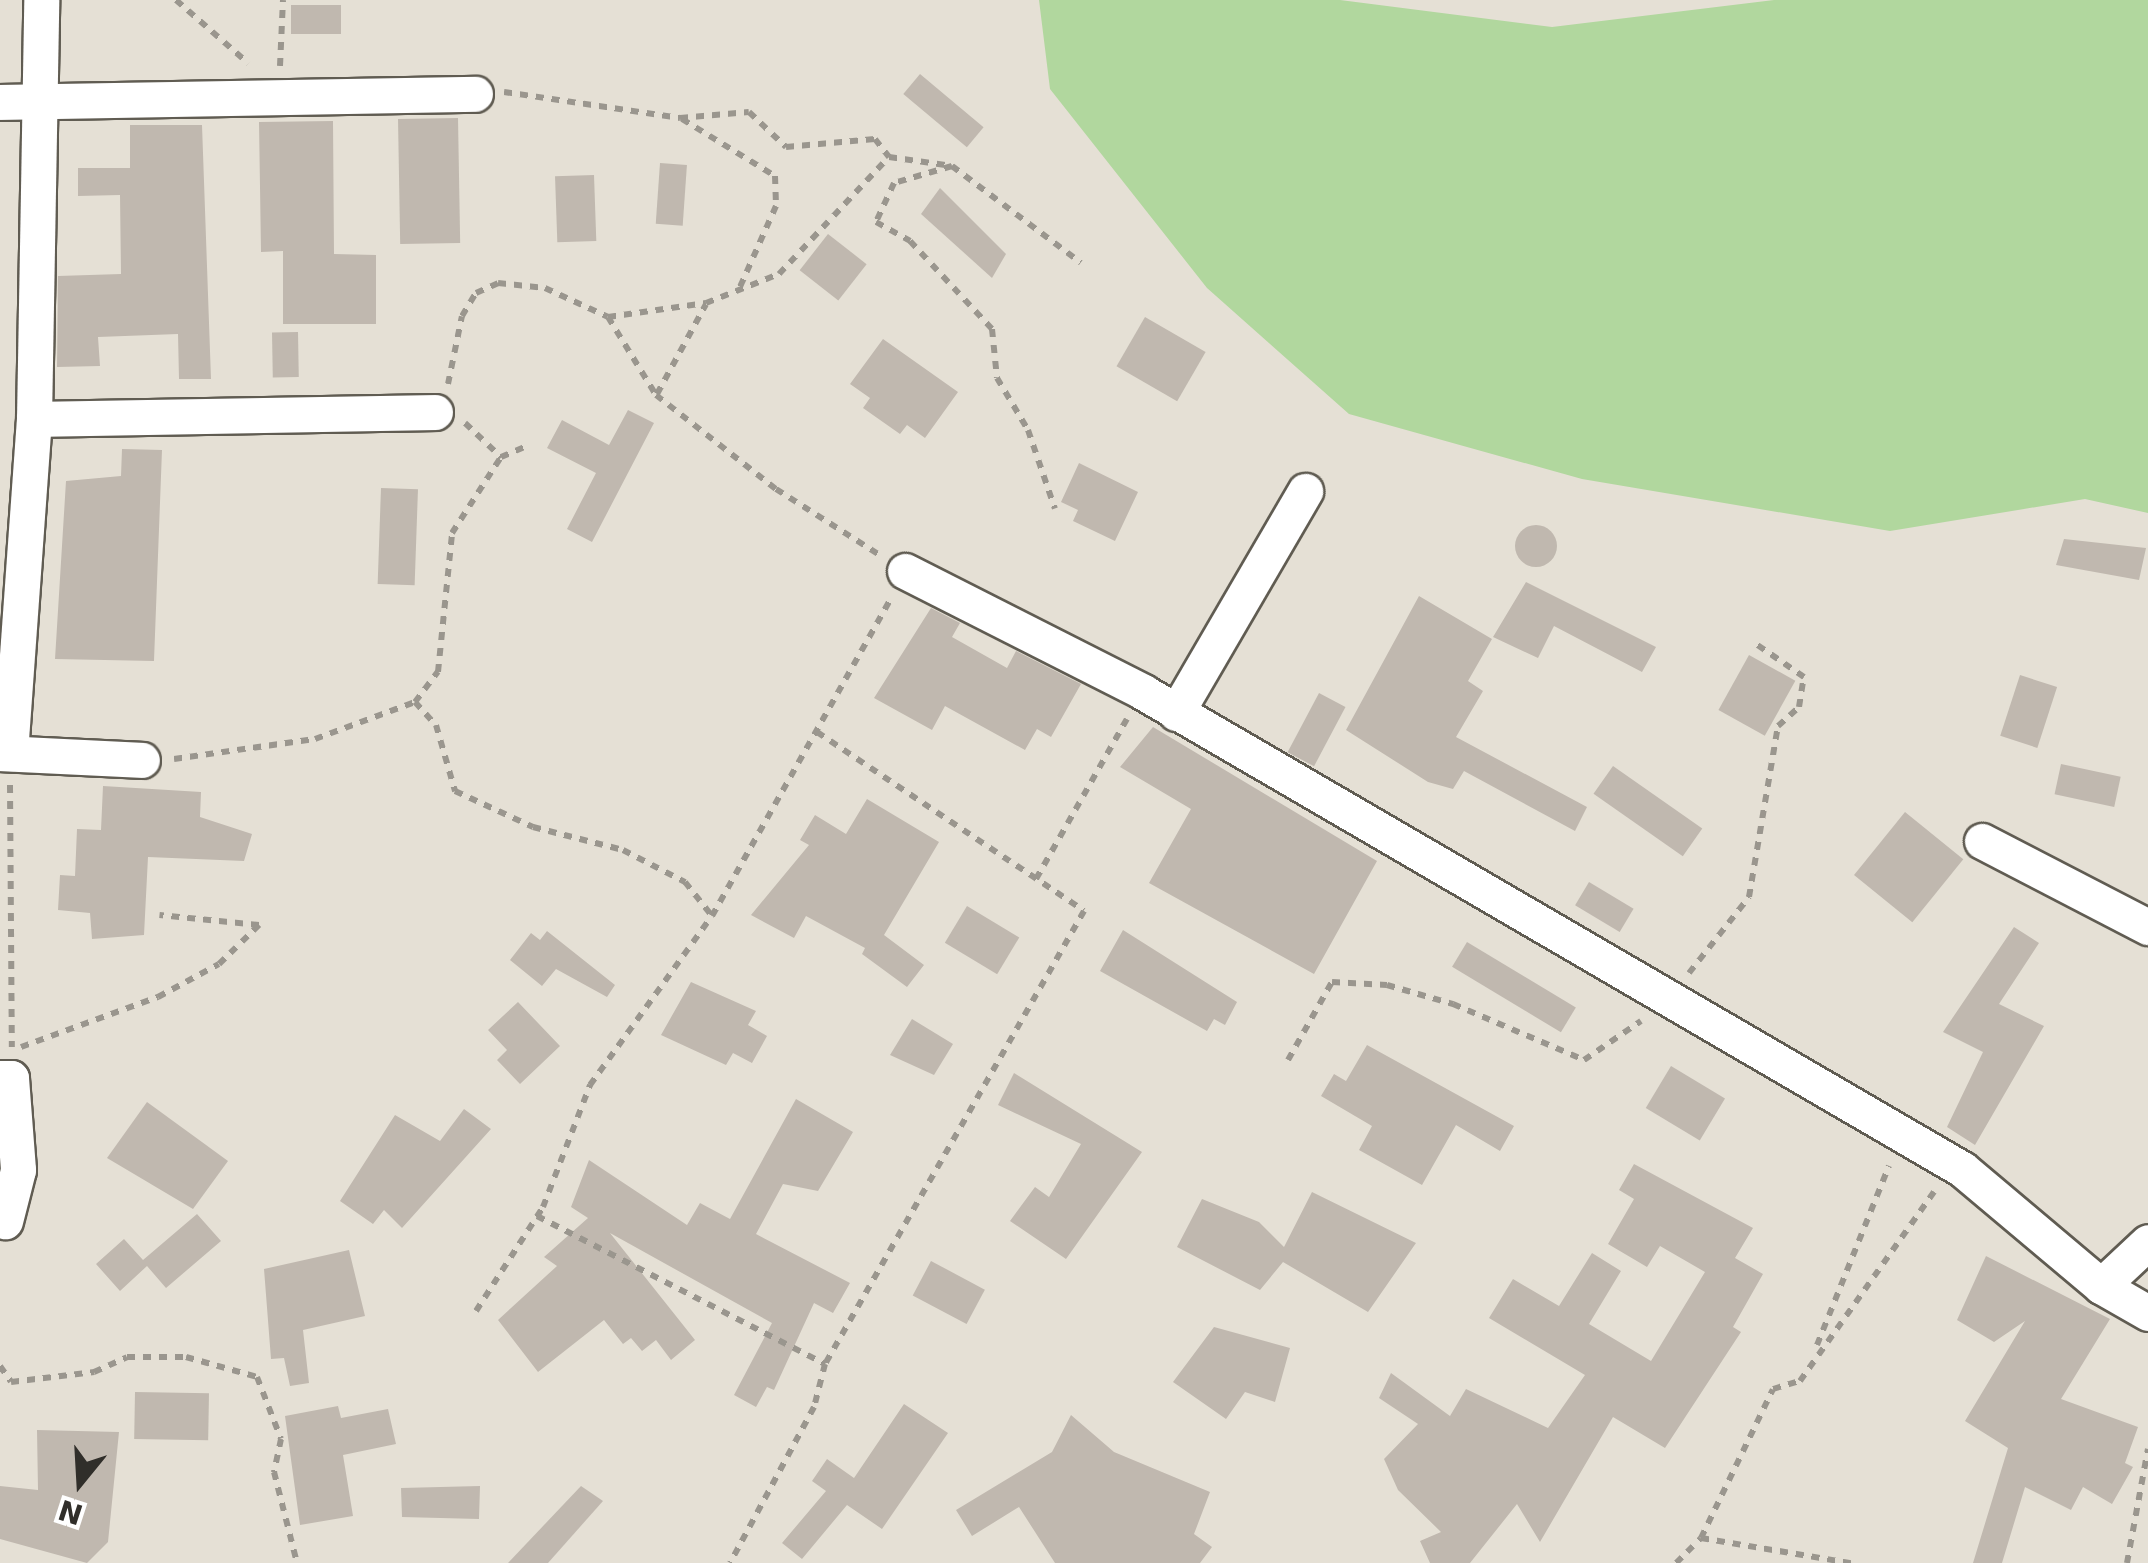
<!DOCTYPE html>
<style>
body{margin:0}
#map{position:relative;width:2148px;height:1563px;overflow:hidden;background:#e5e0d5;font-family:"DejaVu Sans",sans-serif}
div>[style]{position:absolute}
[style*='--x']{left:calc(var(--x)*1px);top:calc(var(--y)*1px);width:calc(var(--w)*1px);rotate:calc(var(--a)*1deg)}
.green>*{inset:0;background:#b1d79e}
.building>*{inset:0;background:#c0b8af;transform-origin:0 0}
.round{border-radius:50%}
.path>*{height:6px;margin-top:-3px;transform-origin:0;background:repeating-linear-gradient(90deg,#9a968e 0 8px,transparent 0 16px)}
.roads{filter:drop-shadow(2px 0 #605c52) drop-shadow(-2px 0 #605c52) drop-shadow(0 2px #605c52) drop-shadow(0 -2px #605c52)}
.minor>*{height:35px;margin:-17.5px;padding:0 17.5px;transform-origin:17.5px;border-radius:17.5px;background:#fff}
span{translate:-50% -50%;white-space:nowrap;text-align:center;line-height:1.15;-webkit-text-stroke:8px #fff;paint-order:stroke}
.north{position:absolute;left:30px;top:1433px;width:100px;height:100px;-webkit-text-stroke:8px #fff;paint-order:stroke;rotate:198deg;font-size:28px;font-weight:700;line-height:40px;text-align:center;color:#302e2a}
.north::after{content:'';display:block;margin:auto;width:35px;height:45px;background:#302e2a;clip-path:polygon(50% 0,100% 100%,50% 72%,0 100%)}
</style>
<div id="map">
<div class="green">
<div style="clip-path:polygon(1039px 0,1340px 0,1552px 27px,1774px 0,2148px 0,2148px 513px,2085px 499px,1890px 531px,1582px 479px,1349px 414px,1207px 288px,1050px 89px)"></div>
</div>
<div class="building">
<div style="left:291px;top:5px;width:50px;height:29px"></div>
<div style="left:920px;top:74px;width:83px;height:26px;rotate:40deg"></div>
<div style="left:458px;top:118px;width:125px;height:60px;rotate:89deg"></div>
<div style="clip-path:polygon(333px 121px,334px 254px,376px 255px,376px 324px,283px 324px,283px 251px,261px 252px,259px 122px)"></div>
<div style="clip-path:polygon(130px 125px,202px 125px,211px 379px,179px 379px,178px 334px,98px 337px,100px 366px,57px 367px,58px 276px,121px 274px,120px 195px,78px 196px,78px 168px,130px 168px)"></div>
<div style="left:660px;top:163px;width:27px;height:61px;rotate:4deg"></div>
<div style="left:594px;top:175px;width:66px;height:39px;rotate:88deg"></div>
<div style="clip-path:polygon(940px 188px,1006px 254px,992px 278px,921px 214px)"></div>
<div style="left:828px;top:234px;width:49px;height:46px;rotate:38deg"></div>
<div style="left:1145px;top:317px;width:70px;height:57px;rotate:30deg"></div>
<div style="left:298px;top:332px;width:45px;height:26px;rotate:89deg"></div>
<div style="clip-path:polygon(883px 339px,958px 392px,925px 438px,907px 425px,900px 434px,863px 408px,870px 398px,850px 384px)"></div>
<div style="clip-path:polygon(628px 410px,654px 423px,592px 542px,567px 529px,596px 473px,547px 448px,562px 420px,609px 445px)"></div>
<div style="clip-path:polygon(122px 449px,162px 450px,154px 661px,55px 659px,66px 481px,121px 476px)"></div>
<div style="clip-path:polygon(1079px 463px,1138px 492px,1115px 541px,1073px 521px,1078px 510px,1061px 502px)"></div>
<div style="left:381px;top:488px;width:37px;height:96px;rotate:2deg"></div>
<div class="round" style="left:1515px;top:525px;width:42px;height:42px"></div>
<div style="clip-path:polygon(2064px 539px,2146px 548px,2139px 580px,2056px 565px)"></div>
<div style="clip-path:polygon(1526px 582px,1656px 647px,1642px 672px,1554px 626px,1538px 658px,1493px 637px)"></div>
<div style="clip-path:polygon(1419px 596px,1492px 639px,1468px 681px,1483px 691px,1456px 737px,1587px 807px,1575px 831px,1464px 771px,1453px 789px,1428px 782px,1346px 730px)"></div>
<div style="clip-path:polygon(931px 608px,960px 623px,952px 637px,1007px 668px,1016px 651px,1081px 684px,1051px 737px,1037px 729px,1025px 750px,945px 706px,932px 730px,874px 698px)"></div>
<div style="left:1749px;top:655px;width:53px;height:63px;rotate:29deg"></div>
<div style="left:2020px;top:675px;width:39px;height:64px;rotate:18deg"></div>
<div style="left:1319px;top:693px;width:30px;height:67px;rotate:28deg"></div>
<div style="clip-path:polygon(1153px 727px,1377px 861px,1314px 974px,1149px 883px,1191px 809px,1120px 767px)"></div>
<div style="left:2061px;top:764px;width:61px;height:31px;rotate:12deg"></div>
<div style="left:1613px;top:766px;width:109px;height:34px;rotate:35deg"></div>
<div style="clip-path:polygon(103px 786px,201px 792px,200px 817px,252px 834px,244px 861px,148px 857px,144px 935px,92px 939px,90px 913px,58px 910px,60px 875px,75px 876px,77px 829px,101px 830px)"></div>
<div style="clip-path:polygon(867px 799px,939px 842px,884px 935px,924px 965px,907px 987px,862px 954px,865px 948px,806px 916px,794px 938px,751px 915px,809px 845px,800px 840px,815px 815px,846px 834px)"></div>
<div style="left:1905px;top:812px;width:75px;height:81px;rotate:39deg"></div>
<div style="left:1589px;top:882px;width:52px;height:27px;rotate:31deg"></div>
<div style="left:967px;top:906px;width:61px;height:43px;rotate:31deg"></div>
<div style="clip-path:polygon(2014px 927px,2039px 943px,1999px 1004px,2044px 1026px,1975px 1145px,1947px 1127px,1983px 1052px,1943px 1032px)"></div>
<div style="clip-path:polygon(1123px 930px,1237px 1002px,1225px 1025px,1214px 1019px,1207px 1031px,1100px 971px)"></div>
<div style="clip-path:polygon(547px 931px,615px 985px,607px 997px,556px 969px,542px 986px,510px 960px,531px 933px,540px 940px)"></div>
<div style="left:1467px;top:942px;width:127px;height:29px;rotate:31deg"></div>
<div style="clip-path:polygon(691px 982px,756px 1011px,748px 1025px,767px 1036px,752px 1063px,733px 1053px,726px 1065px,661px 1035px)"></div>
<div style="clip-path:polygon(518px 1002px,560px 1046px,520px 1084px,497px 1060px,507px 1050px,488px 1030px)"></div>
<div style="clip-path:polygon(912px 1019px,953px 1044px,934px 1075px,890px 1055px)"></div>
<div style="clip-path:polygon(1367px 1045px,1514px 1126px,1500px 1151px,1456px 1125px,1422px 1185px,1359px 1150px,1372px 1126px,1321px 1096px,1334px 1074px,1346px 1081px)"></div>
<div style="left:1671px;top:1066px;width:63px;height:49px;rotate:31deg"></div>
<div style="clip-path:polygon(1014px 1073px,1142px 1152px,1066px 1259px,1010px 1221px,1035px 1187px,1049px 1197px,1081px 1144px,998px 1105px)"></div>
<div style="clip-path:polygon(796px 1099px,853px 1132px,818px 1191px,783px 1184px,756px 1234px,850px 1283px,833px 1313px,814px 1303px,774px 1390px,767px 1387px,756px 1407px,734px 1395px,772px 1323px,610px 1233px,695px 1340px,671px 1360px,656px 1340px,642px 1351px,631px 1338px,623px 1344px,604px 1320px,538px 1372px,498px 1320px,557px 1266px,544px 1257px,588px 1218px,571px 1207px,589px 1160px,687px 1225px,700px 1203px,730px 1219px)"></div>
<div style="clip-path:polygon(147px 1102px,228px 1161px,193px 1209px,107px 1158px)"></div>
<div style="clip-path:polygon(464px 1109px,491px 1129px,402px 1228px,384px 1210px,373px 1224px,340px 1201px,395px 1115px,440px 1141px)"></div>
<div style="clip-path:polygon(1634px 1164px,1753px 1228px,1735px 1258px,1763px 1274px,1733px 1327px,1741px 1332px,1665px 1448px,1613px 1417px,1540px 1542px,1517px 1504px,1470px 1563px,1430px 1563px,1420px 1541px,1441px 1532px,1398px 1490px,1384px 1459px,1418px 1424px,1379px 1398px,1391px 1373px,1450px 1416px,1466px 1389px,1548px 1428px,1585px 1375px,1489px 1318px,1513px 1279px,1559px 1306px,1592px 1253px,1621px 1271px,1589px 1324px,1651px 1361px,1705px 1272px,1660px 1246px,1647px 1267px,1608px 1244px,1634px 1199px,1619px 1190px)"></div>
<div style="clip-path:polygon(1312px 1192px,1416px 1243px,1368px 1312px,1283px 1262px,1260px 1290px,1177px 1247px,1202px 1199px,1259px 1222px,1284px 1247px)"></div>
<div style="clip-path:polygon(197px 1214px,221px 1241px,166px 1288px,147px 1266px,120px 1291px,96px 1264px,124px 1239px,143px 1260px)"></div>
<div style="clip-path:polygon(349px 1250px,365px 1316px,303px 1330px,309px 1383px,290px 1386px,284px 1358px,271px 1359px,264px 1269px)"></div>
<div style="clip-path:polygon(1986px 1256px,2110px 1319px,2061px 1399px,2138px 1427px,2125px 1463px,2133px 1467px,2112px 1504px,2083px 1487px,2071px 1510px,2025px 1487px,2002px 1563px,1973px 1563px,2008px 1448px,1965px 1421px,2025px 1321px,1994px 1342px,1957px 1320px)"></div>
<div style="left:931px;top:1261px;width:61px;height:39px;rotate:28deg"></div>
<div style="clip-path:polygon(1214px 1327px,1290px 1348px,1275px 1402px,1245px 1392px,1226px 1419px,1173px 1382px)"></div>
<div style="left:135px;top:1392px;width:74px;height:47px;rotate:1deg"></div>
<div style="clip-path:polygon(904px 1404px,948px 1433px,882px 1529px,847px 1505px,802px 1559px,782px 1543px,826px 1491px,812px 1481px,827px 1459px,854px 1478px)"></div>
<div style="clip-path:polygon(338px 1406px,341px 1418px,388px 1409px,396px 1444px,343px 1455px,353px 1516px,300px 1525px,285px 1416px)"></div>
<div style="clip-path:polygon(1071px 1415px,1114px 1452px,1210px 1492px,1194px 1534px,1212px 1547px,1200px 1563px,1055px 1563px,1019px 1507px,972px 1536px,956px 1510px,1052px 1452px)"></div>
<div style="clip-path:polygon(37px 1430px,119px 1432px,108px 1542px,87px 1563px,0 1539px,0 1486px,38px 1490px)"></div>
<div style="clip-path:polygon(480px 1486px,479px 1519px,402px 1517px,401px 1488px)"></div>
<div style="clip-path:polygon(581px 1486px,603px 1501px,548px 1563px,508px 1563px)"></div>
</div>
<div class="path">
<div style="--x:176;--y:0;--w:96;--a:41.2"></div>
<div style="--x:280;--y:66;--w:66;--a:-87.4"></div>
<div style="--x:504;--y:92;--w:178;--a:8.4"></div>
<div style="--x:680;--y:118;--w:69;--a:-5"></div>
<div style="--x:749;--y:112;--w:51;--a:43.4"></div>
<div style="--x:786;--y:147;--w:89;--a:-5.1"></div>
<div style="--x:875;--y:139;--w:23;--a:52"></div>
<div style="--x:889;--y:157;--w:64;--a:8.1"></div>
<div style="--x:952;--y:166;--w:60;--a:163.7"></div>
<div style="--x:894;--y:183;--w:43;--a:114.8"></div>
<div style="--x:876;--y:222;--w:39;--a:29"></div>
<div style="--x:910;--y:241;--w:120;--a:47"></div>
<div style="--x:992;--y:329;--w:49;--a:84.2"></div>
<div style="--x:997;--y:378;--w:61;--a:59.2"></div>
<div style="--x:1028;--y:430;--w:83;--a:71.1"></div>
<div style="--x:682;--y:119;--w:109;--a:31.5"></div>
<div style="--x:775;--y:176;--w:30;--a:88"></div>
<div style="--x:776;--y:206;--w:91;--a:114"></div>
<div style="--x:952;--y:166;--w:161;--a:36.9"></div>
<div style="--x:608;--y:317;--w:99;--a:-8.1"></div>
<div style="--x:706;--y:303;--w:79;--a:-21.7"></div>
<div style="--x:779;--y:274;--w:161;--a:-46.8"></div>
<div style="--x:448;--y:384;--w:69;--a:-78.4"></div>
<div style="--x:462;--y:316;--w:27;--a:-59"></div>
<div style="--x:476;--y:293;--w:24;--a:-24"></div>
<div style="--x:498;--y:283;--w:47;--a:6.1"></div>
<div style="--x:545;--y:288;--w:69;--a:24.7"></div>
<div style="--x:608;--y:317;--w:92;--a:58.4"></div>
<div style="--x:656;--y:395;--w:152;--a:38.1"></div>
<div style="--x:776;--y:489;--w:121;--a:32.5"></div>
<div style="--x:657;--y:394;--w:102;--a:-61.4"></div>
<div style="--x:465;--y:423;--w:50;--a:43.4"></div>
<div style="--x:415;--y:702;--w:31;--a:48"></div>
<div style="--x:436;--y:725;--w:69;--a:73.9"></div>
<div style="--x:455;--y:791;--w:86;--a:24.8"></div>
<div style="--x:533;--y:827;--w:93;--a:14.3"></div>
<div style="--x:623;--y:850;--w:70;--a:27.3"></div>
<div style="--x:685;--y:882;--w:43;--a:51.5"></div>
<div style="--x:817;--y:732;--w:321;--a:33.8"></div>
<div style="--x:1084;--y:911;--w:522;--a:119.76"></div>
<div style="--x:174;--y:759;--w:142;--a:-8.1"></div>
<div style="--x:315;--y:739;--w:107;--a:-20.3"></div>
<div style="--x:415;--y:702;--w:38;--a:-53"></div>
<div style="--x:438;--y:672;--w:140;--a:-84.2"></div>
<div style="--x:452;--y:533;--w:90;--a:-57.2"></div>
<div style="--x:501;--y:457;--w:30;--a:-23"></div>
<div style="--x:10;--y:785;--w:262;--a:89.6"></div>
<div style="--x:1036;--y:879;--w:184;--a:-60.4"></div>
<div style="--x:1689;--y:973;--w:97;--a:-51.7"></div>
<div style="--x:1749;--y:897;--w:173;--a:-80.4"></div>
<div style="--x:1778;--y:726;--w:28;--a:-42"></div>
<div style="--x:1799;--y:707;--w:30;--a:-81"></div>
<div style="--x:1804;--y:677;--w:62;--a:-145.5"></div>
<div style="--x:21;--y:1047;--w:146;--a:-20.1"></div>
<div style="--x:158;--y:997;--w:69;--a:-28.4"></div>
<div style="--x:219;--y:964;--w:56;--a:-44.3"></div>
<div style="--x:259;--y:925;--w:100;--a:-174.3"></div>
<div style="--x:1288;--y:1060;--w:90;--a:-60.6"></div>
<div style="--x:1332;--y:982;--w:55;--a:3.1"></div>
<div style="--x:1387;--y:985;--w:69;--a:16.1"></div>
<div style="--x:1453;--y:1004;--w:142;--a:23.1"></div>
<div style="--x:1584;--y:1060;--w:69;--a:-34.4"></div>
<div style="--x:537;--y:1216;--w:324;--a:27.2"></div>
<div style="--x:825;--y:1364;--w:44;--a:104.3"></div>
<div style="--x:814;--y:1407;--w:177;--a:118.3"></div>
<div style="--x:476;--y:1311;--w:124;--a:-57.2"></div>
<div style="--x:543;--y:1207;--w:131;--a:-68.9"></div>
<div style="--x:590;--y:1085;--w:208;--a:-54.2"></div>
<div style="--x:712;--y:916;--w:365;--a:-60.6"></div>
<div style="--x:1817;--y:1345;--w:193;--a:-68.1"></div>
<div style="--x:0;--y:1366;--w:19;--a:55"></div>
<div style="--x:11;--y:1382;--w:84;--a:-6.9"></div>
<div style="--x:94;--y:1372;--w:36;--a:-24"></div>
<div style="--x:127;--y:1357;--w:59;--a:0"></div>
<div style="--x:186;--y:1357;--w:74;--a:15.7"></div>
<div style="--x:257;--y:1377;--w:66;--a:68.8"></div>
<div style="--x:281;--y:1439;--w:34;--a:102"></div>
<div style="--x:274;--y:1472;--w:94;--a:75.8"></div>
<div style="--x:1701;--y:1538;--w:152;--a:9.5"></div>
<div style="--x:1676;--y:1563;--w:35;--a:-45"></div>
<div style="--x:1701;--y:1538;--w:165;--a:-64.2"></div>
<div style="--x:1773;--y:1389;--w:28;--a:-17"></div>
<div style="--x:1800;--y:1381;--w:232;--a:-54.7"></div>
<div style="--x:2127;--y:1563;--w:116;--a:-79.6"></div>
</div>
<div class="roads">
<div class="minor">
<div style="--x:0;--y:102;--w:475;--a:-1"></div>
<div style="--x:34;--y:419;--w:401;--a:-1"></div>
<div style="--x:905;--y:571;--w:267;--a:26.9"></div>
<div style="--x:1143;--y:692;--w:948;--a:30.22"></div>
<div style="--x:1962;--y:1169;--w:182;--a:40.1"></div>
<div style="--x:2101;--y:1286;--w:54;--a:29.9"></div>
<div style="--x:1176;--y:713;--w:257;--a:-59.8"></div>
<div style="--x:0;--y:753;--w:142;--a:2.8"></div>
<div style="--x:10;--y:753;--w:335;--a:-85.9"></div>
<div style="--x:34;--y:419;--w:419;--a:-89"></div>
<div style="--x:1982;--y:841;--w:187;--a:27.4"></div>
<div style="--x:0;--y:1078;--w:11;--a:0"></div>
<div style="--x:11;--y:1078;--w:92;--a:85.6"></div>
<div style="--x:18;--y:1170;--w:53;--a:104.3"></div>
<div style="--x:2101;--y:1286;--w:64;--a:-43.1"></div>
</div>
</div>
<div class="north">N</div>
</div>
